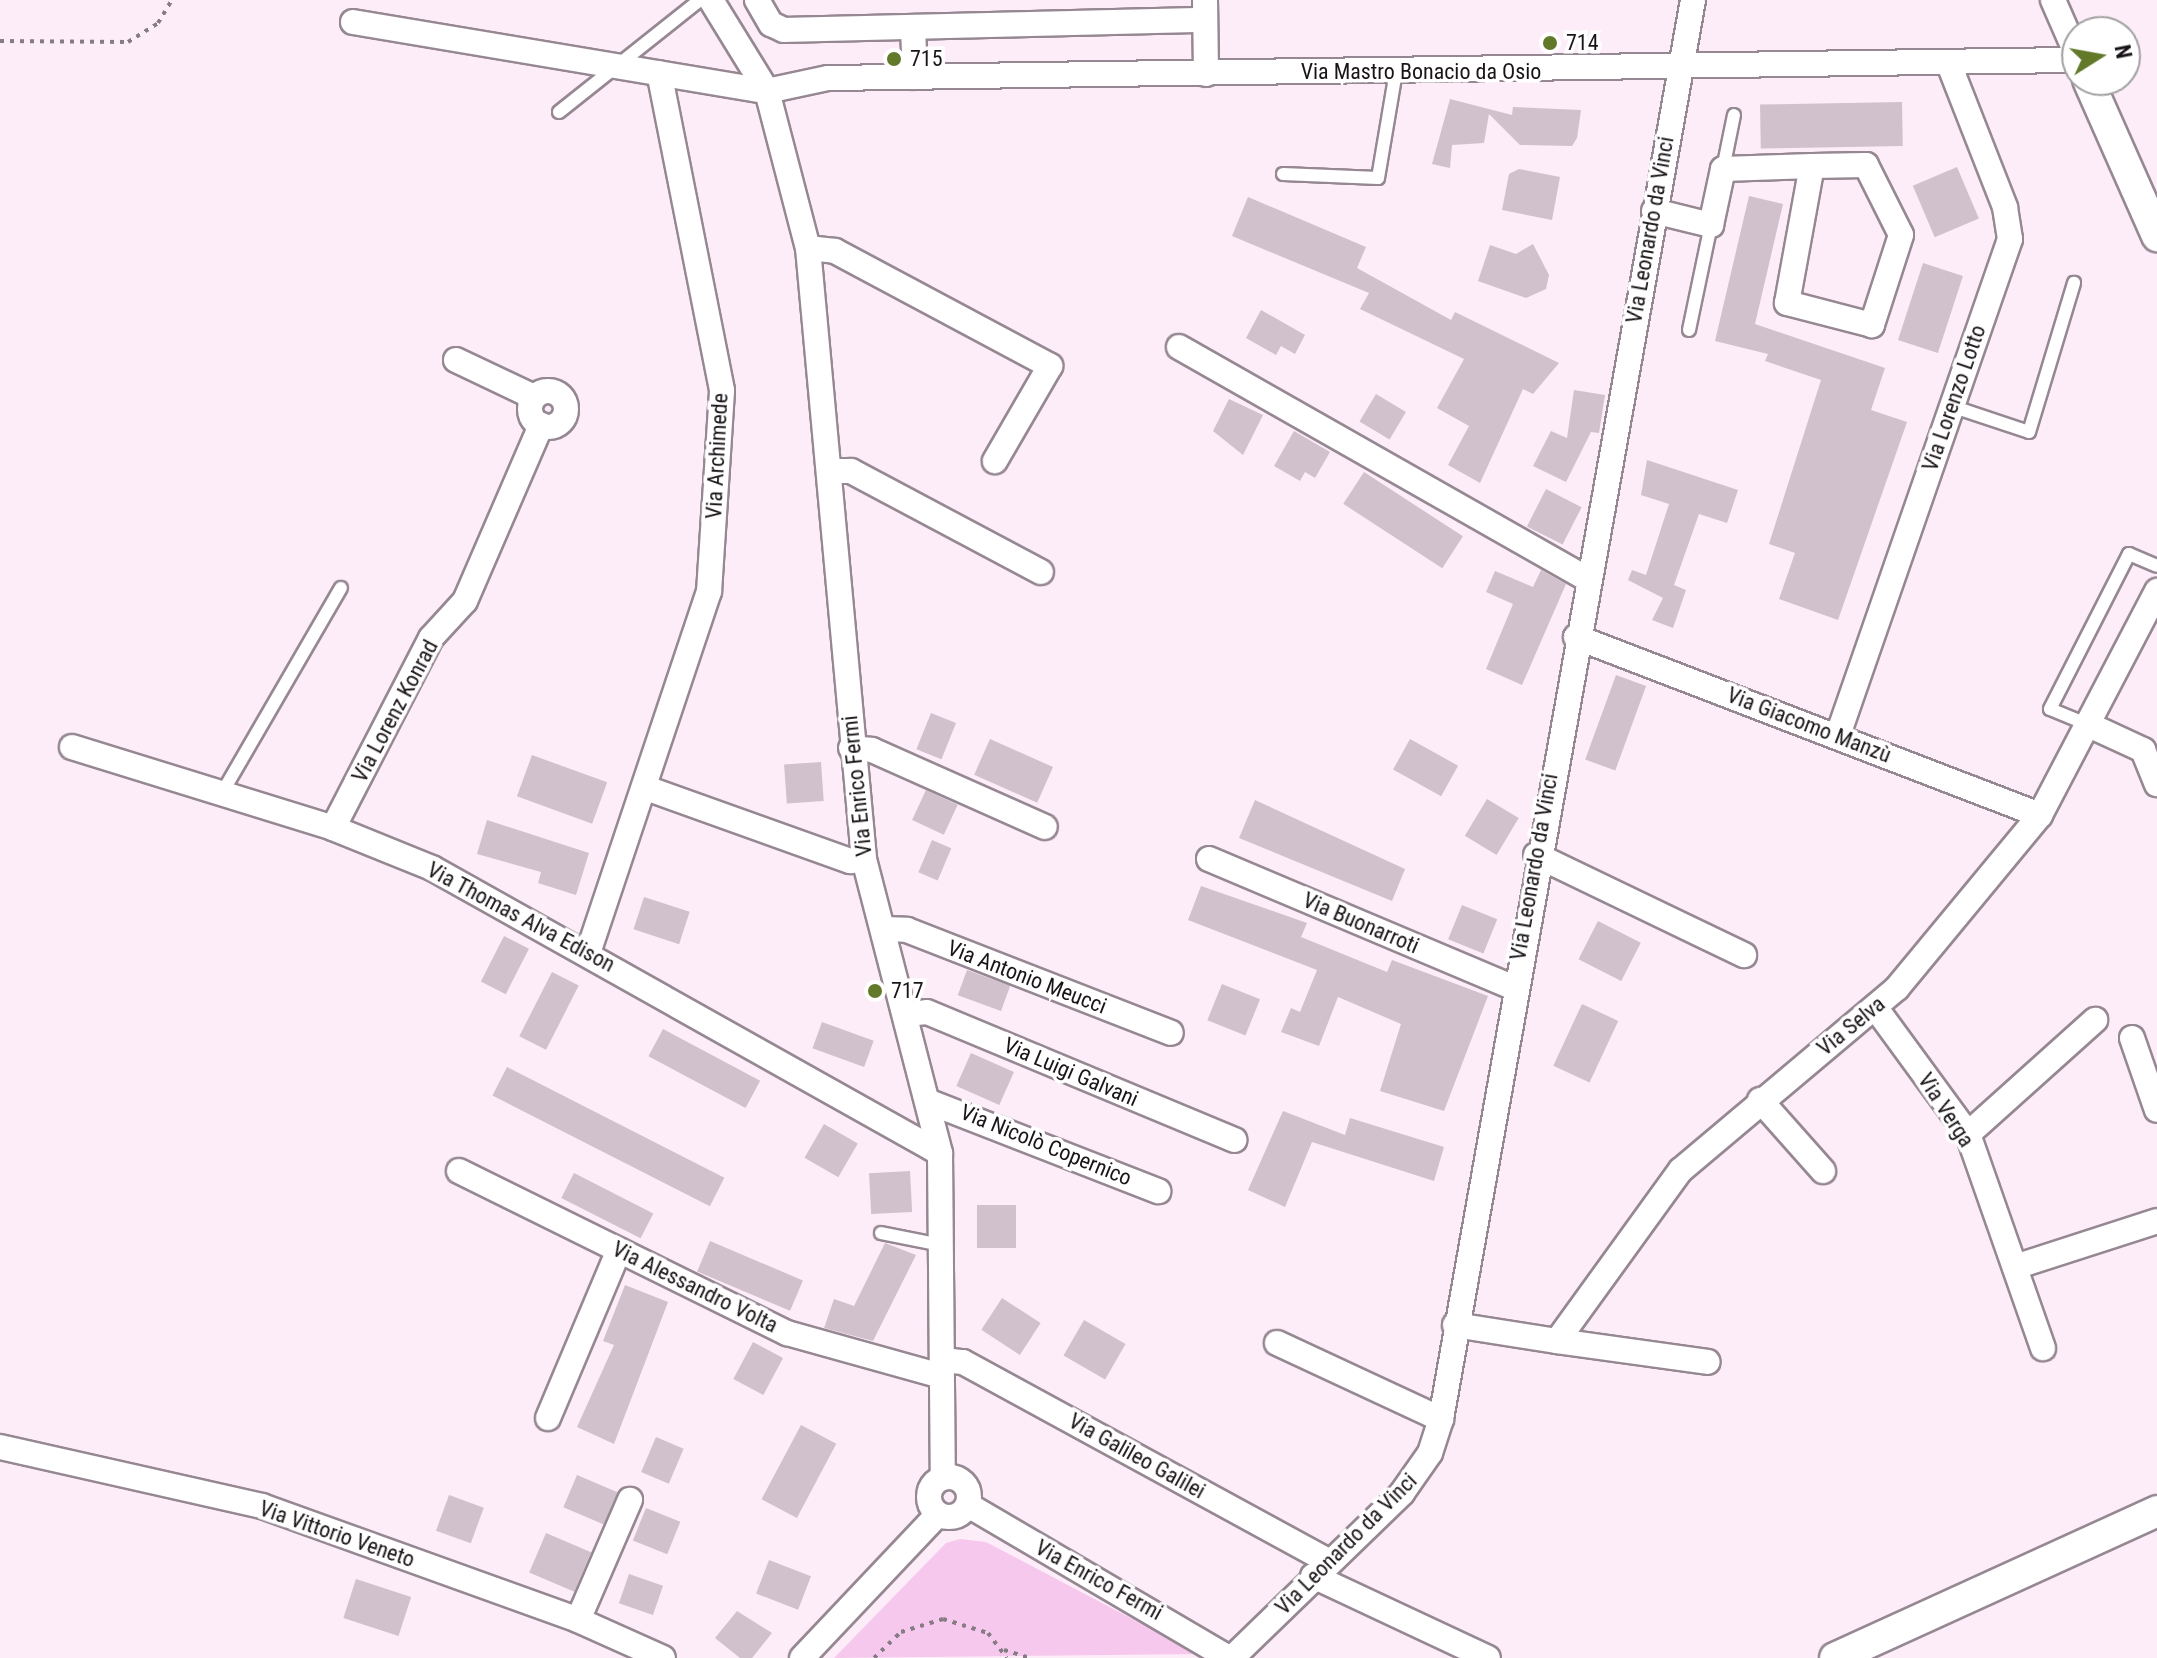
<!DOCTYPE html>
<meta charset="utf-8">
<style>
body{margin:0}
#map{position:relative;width:2157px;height:1658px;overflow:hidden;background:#fdedf9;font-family:"Roboto Condensed",sans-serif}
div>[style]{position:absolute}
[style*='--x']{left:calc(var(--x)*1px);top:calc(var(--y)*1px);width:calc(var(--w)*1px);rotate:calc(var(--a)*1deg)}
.green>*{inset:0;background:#f6c8ed}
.building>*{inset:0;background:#d0c1cc;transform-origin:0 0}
.path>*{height:4px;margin-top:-2px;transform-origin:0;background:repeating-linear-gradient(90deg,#867c84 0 4px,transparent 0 10px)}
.roads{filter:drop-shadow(2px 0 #968893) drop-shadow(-2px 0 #968893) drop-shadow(0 2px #968893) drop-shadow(0 -2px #968893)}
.service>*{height:12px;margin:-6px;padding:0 6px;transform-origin:6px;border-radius:6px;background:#fff}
.minor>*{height:24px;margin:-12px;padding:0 12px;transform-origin:12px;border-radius:12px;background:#fff}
.minor>.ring{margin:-12px;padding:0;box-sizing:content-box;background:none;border:24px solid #fff;border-radius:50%}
.tertiary>*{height:30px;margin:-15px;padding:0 15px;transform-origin:15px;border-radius:15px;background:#fff}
.dots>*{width:22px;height:22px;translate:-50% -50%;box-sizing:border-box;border:4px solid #fff;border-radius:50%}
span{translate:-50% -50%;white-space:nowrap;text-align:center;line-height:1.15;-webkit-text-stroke:7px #fff;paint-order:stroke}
.poi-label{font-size:22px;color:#191418}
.left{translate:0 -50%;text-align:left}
.street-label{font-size:22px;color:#191418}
.north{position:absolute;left:2061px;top:16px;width:80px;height:80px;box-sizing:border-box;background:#fff;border:2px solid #a3a1a3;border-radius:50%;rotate:79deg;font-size:22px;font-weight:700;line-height:32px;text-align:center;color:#191418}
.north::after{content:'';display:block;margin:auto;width:28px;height:36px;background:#63792a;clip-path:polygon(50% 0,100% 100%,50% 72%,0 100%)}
</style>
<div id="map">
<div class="green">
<div style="clip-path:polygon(960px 1539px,986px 1542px,1199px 1654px,834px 1658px,946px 1543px)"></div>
</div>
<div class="building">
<div style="clip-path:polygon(1450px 99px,1512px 115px,1513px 107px,1581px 110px,1577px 138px,1572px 146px,1520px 145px,1489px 114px,1484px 143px,1452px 145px,1450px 168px,1432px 164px)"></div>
<div style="left:1902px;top:102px;width:44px;height:142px;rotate:89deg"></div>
<div style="left:1957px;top:167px;width:56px;height:48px;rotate:67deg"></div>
<div style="clip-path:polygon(1519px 169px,1560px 177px,1552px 220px,1502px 210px,1509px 174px)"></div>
<div style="clip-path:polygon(1749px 196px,1783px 204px,1755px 324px,1885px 368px,1871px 410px,1907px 422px,1838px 620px,1779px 599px,1795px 553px,1769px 544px,1821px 380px,1765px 361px,1768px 354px,1715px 341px)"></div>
<div style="clip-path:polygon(1248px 197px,1366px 247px,1357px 268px,1451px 320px,1455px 312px,1559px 363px,1533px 394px,1523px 389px,1480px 483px,1448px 465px,1469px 426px,1437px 408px,1464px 359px,1360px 309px,1369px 293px,1232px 236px)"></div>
<div style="clip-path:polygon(1533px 244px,1549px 275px,1546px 289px,1526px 298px,1478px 281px,1490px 245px,1516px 254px)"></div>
<div style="left:1923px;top:263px;width:42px;height:81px;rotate:18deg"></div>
<div style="clip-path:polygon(1261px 310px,1305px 335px,1295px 354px,1281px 346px,1276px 355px,1246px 338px)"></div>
<div style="clip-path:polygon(1574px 390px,1605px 395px,1599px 433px,1591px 432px,1566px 482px,1533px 466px,1551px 431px,1567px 438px)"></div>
<div style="left:1376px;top:394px;width:35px;height:32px;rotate:31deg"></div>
<div style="clip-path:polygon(1229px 399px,1263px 415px,1243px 455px,1213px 431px)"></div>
<div style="clip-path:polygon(1294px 431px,1330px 452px,1315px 478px,1305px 472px,1300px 481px,1274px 466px)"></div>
<div style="clip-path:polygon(1647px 460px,1738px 490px,1727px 523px,1699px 514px,1674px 585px,1686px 590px,1673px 628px,1652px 620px,1663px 598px,1628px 580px,1632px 570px,1646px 575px,1669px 504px,1641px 495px)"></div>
<div style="left:1364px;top:472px;width:118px;height:38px;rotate:33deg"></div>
<div style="left:1546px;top:489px;width:40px;height:42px;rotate:27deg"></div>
<div style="clip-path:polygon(1541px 570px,1566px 584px,1522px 685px,1486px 669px,1513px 604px,1486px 592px,1495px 571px,1533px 587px)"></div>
<div style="left:1616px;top:675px;width:32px;height:90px;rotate:20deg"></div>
<div style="left:931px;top:713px;width:27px;height:39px;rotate:22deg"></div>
<div style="left:990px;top:739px;width:69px;height:39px;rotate:24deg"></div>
<div style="left:1410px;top:739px;width:55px;height:35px;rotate:29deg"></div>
<div style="left:532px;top:755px;width:80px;height:44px;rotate:20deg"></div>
<div style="left:821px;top:762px;width:39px;height:37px;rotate:86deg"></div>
<div style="left:926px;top:790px;width:35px;height:33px;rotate:25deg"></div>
<div style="left:1487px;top:799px;width:37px;height:43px;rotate:31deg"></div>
<div style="clip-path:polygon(1255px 800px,1405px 869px,1392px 901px,1239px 838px)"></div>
<div style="clip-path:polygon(487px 820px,589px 853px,576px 895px,538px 883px,541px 872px,477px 854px)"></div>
<div style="left:932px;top:840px;width:21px;height:35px;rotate:23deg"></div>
<div style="clip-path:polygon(1201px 886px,1307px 923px,1301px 937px,1387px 972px,1392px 960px,1488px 996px,1444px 1111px,1380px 1091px,1401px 1024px,1338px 997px,1319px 1046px,1281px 1032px,1291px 1008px,1300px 1012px,1317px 970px,1188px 920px)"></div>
<div style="left:644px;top:897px;width:48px;height:34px;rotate:18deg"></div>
<div style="left:1462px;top:905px;width:38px;height:37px;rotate:22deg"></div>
<div style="left:1598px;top:921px;width:48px;height:43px;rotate:27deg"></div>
<div style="left:504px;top:936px;width:28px;height:51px;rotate:27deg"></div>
<div style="left:967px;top:970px;width:46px;height:27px;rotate:20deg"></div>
<div style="left:552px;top:972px;width:30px;height:72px;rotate:27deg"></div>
<div style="left:1222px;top:984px;width:41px;height:39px;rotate:22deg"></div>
<div style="left:1582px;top:1004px;width:40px;height:68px;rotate:25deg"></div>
<div style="left:822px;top:1022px;width:55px;height:28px;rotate:20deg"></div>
<div style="left:663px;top:1029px;width:110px;height:31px;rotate:28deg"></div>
<div style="left:971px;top:1053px;width:47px;height:36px;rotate:24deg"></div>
<div style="left:507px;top:1067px;width:244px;height:32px;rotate:27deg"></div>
<div style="clip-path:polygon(1283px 1111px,1345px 1135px,1350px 1118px,1444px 1147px,1434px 1181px,1312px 1142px,1285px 1207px,1248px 1190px)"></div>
<div style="left:824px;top:1124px;width:39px;height:39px;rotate:30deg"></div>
<div style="left:910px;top:1171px;width:41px;height:41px;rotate:87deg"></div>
<div style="left:574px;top:1173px;width:89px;height:28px;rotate:27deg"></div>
<div style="left:977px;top:1205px;width:39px;height:43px"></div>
<div style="left:710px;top:1241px;width:101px;height:33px;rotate:23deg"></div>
<div style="clip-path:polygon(885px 1243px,916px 1255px,873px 1341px,824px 1328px,834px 1299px,854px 1306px)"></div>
<div style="clip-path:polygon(625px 1285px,668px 1302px,614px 1444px,577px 1427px,614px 1345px,603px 1341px)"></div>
<div style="left:1002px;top:1298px;width:46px;height:38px;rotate:33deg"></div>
<div style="left:1084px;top:1320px;width:48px;height:41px;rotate:30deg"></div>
<div style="left:753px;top:1342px;width:34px;height:42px;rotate:28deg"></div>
<div style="left:801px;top:1425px;width:40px;height:84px;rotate:28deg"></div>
<div style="left:656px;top:1437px;width:30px;height:38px;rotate:23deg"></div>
<div style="left:577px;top:1475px;width:44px;height:35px;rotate:23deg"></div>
<div style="left:449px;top:1495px;width:37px;height:38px;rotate:20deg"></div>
<div style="left:646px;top:1508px;width:37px;height:35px;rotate:22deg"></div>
<div style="left:546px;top:1533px;width:49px;height:43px;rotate:23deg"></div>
<div style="left:769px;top:1560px;width:45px;height:36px;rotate:21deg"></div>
<div style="left:629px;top:1574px;width:36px;height:31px;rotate:19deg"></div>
<div style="left:356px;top:1579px;width:58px;height:41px;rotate:18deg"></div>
<div style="clip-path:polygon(737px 1611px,772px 1633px,752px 1658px,740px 1658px,715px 1638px)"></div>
</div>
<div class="path">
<div style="--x:0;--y:41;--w:128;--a:0.4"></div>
<div style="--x:128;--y:42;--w:36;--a:-32"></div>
<div style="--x:158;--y:23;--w:27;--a:-59"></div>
<div style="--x:1004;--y:1650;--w:27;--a:17"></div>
<div style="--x:874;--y:1658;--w:37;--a:-44"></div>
<div style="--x:901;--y:1632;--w:44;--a:-17.2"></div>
<div style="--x:943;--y:1619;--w:47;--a:17.3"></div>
<div style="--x:988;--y:1633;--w:31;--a:53"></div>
</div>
<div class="roads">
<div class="service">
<div style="--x:559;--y:112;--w:180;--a:-38.5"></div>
<div style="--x:1723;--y:169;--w:55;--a:-78.5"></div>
<div style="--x:1283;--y:174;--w:95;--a:2.4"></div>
<div style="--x:1378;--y:178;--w:108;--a:-80.4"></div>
<div style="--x:1689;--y:330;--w:107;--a:-78.2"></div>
<div style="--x:1951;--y:406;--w:82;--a:18.4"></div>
<div style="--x:2029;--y:432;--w:156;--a:-73.2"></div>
<div style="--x:2089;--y:725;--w:42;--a:-157.7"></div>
<div style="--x:2050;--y:709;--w:174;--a:-63"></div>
<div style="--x:2129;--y:554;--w:30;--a:23"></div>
<div style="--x:222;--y:793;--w:237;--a:-59.9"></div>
<div style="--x:881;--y:1233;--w:61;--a:11.3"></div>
</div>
<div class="minor">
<div style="--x:711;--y:0;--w:107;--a:58.4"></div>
<div style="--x:767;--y:91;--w:162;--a:75.4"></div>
<div style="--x:808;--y:248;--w:614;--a:84.76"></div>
<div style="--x:864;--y:859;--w:304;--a:75.5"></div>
<div style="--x:940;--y:1153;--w:325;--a:89.5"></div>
<div style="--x:757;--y:0;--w:28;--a:60"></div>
<div style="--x:771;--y:24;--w:14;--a:25"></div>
<div style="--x:784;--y:30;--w:421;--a:-1.4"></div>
<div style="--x:1205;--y:0;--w:74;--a:89.2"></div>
<div style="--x:2053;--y:0;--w:60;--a:66.4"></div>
<div style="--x:353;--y:22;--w:420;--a:9.5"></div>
<div style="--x:767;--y:91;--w:62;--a:-12"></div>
<div style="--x:828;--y:78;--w:1249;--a:-0.83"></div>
<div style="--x:913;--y:27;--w:50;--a:87.7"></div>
<div style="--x:1654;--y:211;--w:59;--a:13.8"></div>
<div style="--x:1711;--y:225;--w:57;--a:-77.9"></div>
<div style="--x:1723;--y:169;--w:89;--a:-1.9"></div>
<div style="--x:1812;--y:166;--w:54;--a:-1.1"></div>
<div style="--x:1866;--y:165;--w:78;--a:63.4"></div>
<div style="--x:1901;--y:235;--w:95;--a:107.9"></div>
<div style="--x:1872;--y:325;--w:88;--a:-165.5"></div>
<div style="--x:1787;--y:303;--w:139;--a:-79.7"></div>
<div style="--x:808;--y:248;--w:27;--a:6"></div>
<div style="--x:835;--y:251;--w:244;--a:28.1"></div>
<div style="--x:1050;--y:366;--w:110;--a:120.1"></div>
<div style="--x:1179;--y:347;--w:469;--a:29.6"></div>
<div style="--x:456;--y:360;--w:86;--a:25.4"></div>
<div class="ring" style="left:530px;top:391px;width:12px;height:12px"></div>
<div style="--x:831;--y:471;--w:20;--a:0"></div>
<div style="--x:851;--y:471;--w:215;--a:28"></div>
<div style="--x:1576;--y:637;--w:497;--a:21"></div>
<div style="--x:2089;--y:725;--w:60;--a:24.8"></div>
<div style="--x:2143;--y:750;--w:37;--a:68"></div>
<div style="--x:1838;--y:735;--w:525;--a:-70.87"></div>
<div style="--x:2010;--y:239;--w:32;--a:-99"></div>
<div style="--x:2005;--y:207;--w:154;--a:-111.4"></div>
<div style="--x:72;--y:747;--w:273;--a:17.2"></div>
<div style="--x:333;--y:828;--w:107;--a:22"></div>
<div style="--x:432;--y:868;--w:582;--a:29.29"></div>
<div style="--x:851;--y:748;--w:21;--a:5"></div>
<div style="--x:872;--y:750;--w:189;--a:24"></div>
<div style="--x:646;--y:788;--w:217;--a:19.7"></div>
<div style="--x:850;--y:861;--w:14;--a:-8"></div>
<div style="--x:333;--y:828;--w:214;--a:-62.7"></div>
<div style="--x:431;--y:638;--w:50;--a:-47.4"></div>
<div style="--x:465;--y:601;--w:192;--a:-66.6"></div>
<div style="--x:1536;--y:855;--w:231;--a:25.7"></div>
<div style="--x:1209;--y:859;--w:329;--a:22.9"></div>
<div style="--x:883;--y:929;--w:24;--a:2"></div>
<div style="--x:907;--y:930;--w:283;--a:21.3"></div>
<div style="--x:589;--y:950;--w:378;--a:-71.5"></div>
<div style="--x:709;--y:592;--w:202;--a:-86.3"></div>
<div style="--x:722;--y:390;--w:323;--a:-101.2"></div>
<div style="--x:1875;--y:1007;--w:157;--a:53.8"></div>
<div style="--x:1968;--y:1134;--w:227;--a:70.7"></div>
<div style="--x:906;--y:1014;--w:21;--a:-5"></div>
<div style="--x:927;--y:1012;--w:333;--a:22.6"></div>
<div style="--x:2132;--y:1038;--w:76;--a:70.9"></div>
<div style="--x:1760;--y:1100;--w:95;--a:48.4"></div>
<div style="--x:932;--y:1103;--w:243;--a:21.3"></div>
<div style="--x:1968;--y:1134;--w:171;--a:-41.9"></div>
<div style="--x:459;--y:1171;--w:366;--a:26.3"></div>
<div style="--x:787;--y:1333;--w:160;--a:15.6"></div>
<div style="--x:2015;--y:1267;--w:149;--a:-17.9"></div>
<div style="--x:1455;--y:1325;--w:103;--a:8.9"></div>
<div style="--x:1557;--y:1341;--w:211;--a:-54.1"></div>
<div style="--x:1681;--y:1170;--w:282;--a:-40.1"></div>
<div style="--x:1897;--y:988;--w:224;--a:-50.4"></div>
<div style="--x:2040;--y:815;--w:253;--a:-62.4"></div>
<div style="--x:1557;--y:1341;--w:152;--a:7.9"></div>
<div style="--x:1277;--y:1343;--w:181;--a:24.9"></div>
<div style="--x:943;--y:1360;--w:20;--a:6"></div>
<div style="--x:963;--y:1362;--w:416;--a:28.6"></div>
<div style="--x:548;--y:1418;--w:182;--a:-67.1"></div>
<div style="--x:0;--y:1447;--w:269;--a:12.7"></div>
<div style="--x:262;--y:1506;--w:336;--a:19.8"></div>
<div style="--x:578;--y:1620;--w:93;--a:24.1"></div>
<div class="ring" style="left:929px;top:1477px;width:16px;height:16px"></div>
<div style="--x:968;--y:1505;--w:303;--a:30.4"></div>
<div style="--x:1313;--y:1576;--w:193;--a:25.1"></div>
<div style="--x:578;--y:1620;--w:131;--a:-66.6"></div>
<div style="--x:802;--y:1658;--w:198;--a:-46.6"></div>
<div style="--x:1232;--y:1658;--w:237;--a:-44.1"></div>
<div style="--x:1402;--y:1493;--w:49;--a:-55"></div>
<div style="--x:1430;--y:1453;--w:36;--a:-72"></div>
<div style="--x:1441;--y:1419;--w:1441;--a:-79.93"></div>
</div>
<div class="tertiary">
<div style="--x:2088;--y:80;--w:171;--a:66.1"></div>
<div style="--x:1835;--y:1658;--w:354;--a:-24.5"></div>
</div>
</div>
<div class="dots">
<div style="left:1550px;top:43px;background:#63792a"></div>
<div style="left:894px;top:59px;background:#63792a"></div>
<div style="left:875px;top:991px;background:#63792a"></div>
</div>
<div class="poi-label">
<span class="left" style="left:1566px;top:43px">714</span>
<span class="left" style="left:910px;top:59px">715</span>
<span class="left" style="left:891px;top:991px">717</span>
</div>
<div class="street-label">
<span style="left:1421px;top:72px">Via Mastro Bonacio da Osio</span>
<span style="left:1650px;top:230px;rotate:-80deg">Via Leonardo da Vinci</span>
<span style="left:1954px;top:398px;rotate:-71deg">Via Lorenzo Lotto</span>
<span style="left:717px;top:456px;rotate:-87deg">Via Archimede</span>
<span style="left:395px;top:711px;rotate:-62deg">Via Lorenz Konrad</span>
<span style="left:1809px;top:725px;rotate:21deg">Via Giacomo Manzù</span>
<span style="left:857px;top:786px;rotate:-96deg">Via Enrico Fermi</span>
<span style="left:1534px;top:867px;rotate:-80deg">Via Leonardo da Vinci</span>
<span style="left:521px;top:917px;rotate:28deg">Via Thomas Alva Edison</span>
<span style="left:1361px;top:923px;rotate:23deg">Via Buonarroti</span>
<span style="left:1027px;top:977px;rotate:21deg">Via Antonio Meucci</span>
<span style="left:1851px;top:1026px;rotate:-39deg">Via Selva</span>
<span style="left:1071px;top:1072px;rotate:23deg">Via Luigi Galvani</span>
<span style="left:1946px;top:1110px;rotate:57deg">Via Verga</span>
<span style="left:1046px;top:1145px;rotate:22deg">Via Nicolò Copernico</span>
<span style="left:695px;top:1287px;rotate:26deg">Via Alessandro Volta</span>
<span style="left:1137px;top:1456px;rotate:29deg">Via Galileo Galilei</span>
<span style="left:337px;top:1534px;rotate:19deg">Via Vittorio Veneto</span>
<span style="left:1346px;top:1544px;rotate:-45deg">Via Leonardo da Vinci</span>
<span style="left:1099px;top:1580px;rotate:29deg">Via Enrico Fermi</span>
</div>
<div class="north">N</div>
</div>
